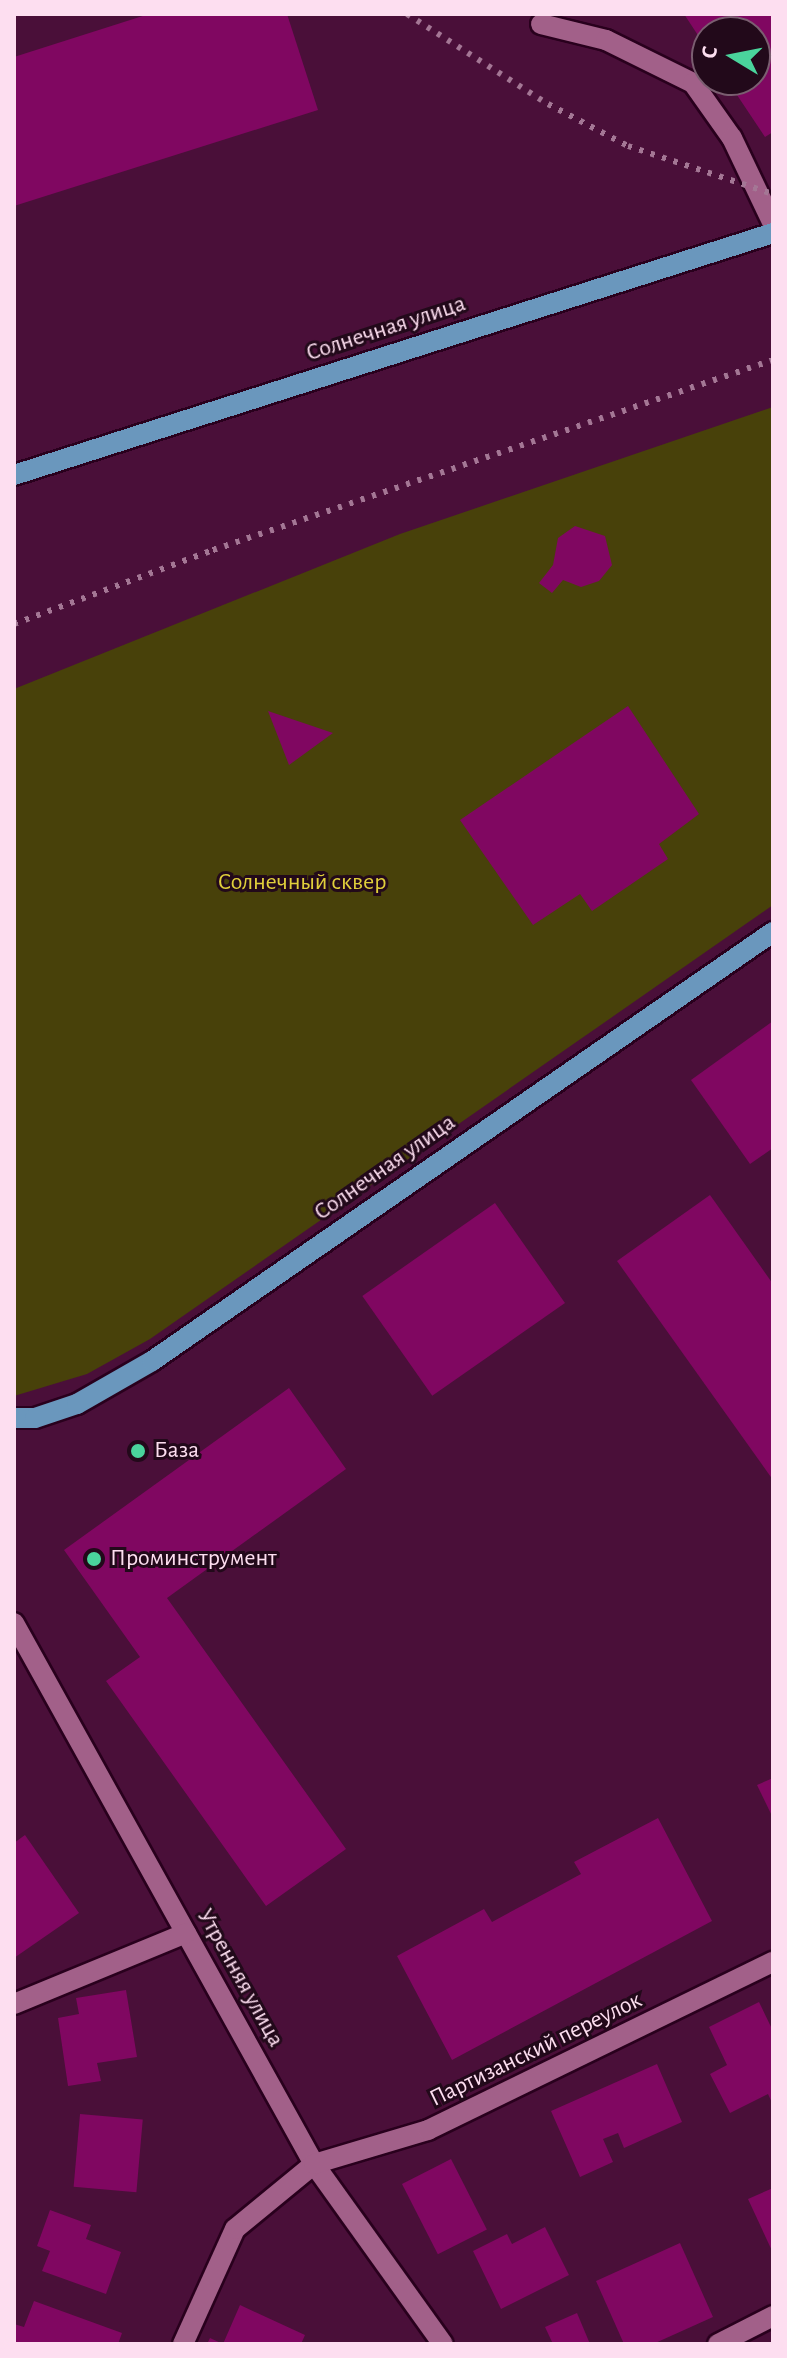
<!DOCTYPE html>
<meta charset="utf-8">
<style>
body{margin:0}
#map{position:relative;width:787px;height:2358px;overflow:hidden;background:#4a0f39;font-family:"Alegreya Sans",sans-serif}
div>[style]{position:absolute}
[style*='--x']{left:calc(var(--x)*1px);top:calc(var(--y)*1px);width:calc(var(--w)*1px);rotate:calc(var(--a)*1deg)}
.green>*{inset:0;background:#48410a}
.building>*{inset:0;background:#800761;transform-origin:0 0}
.roads{filter:drop-shadow(2px 0 #29001d) drop-shadow(-2px 0 #29001d) drop-shadow(0 2px #29001d) drop-shadow(0 -2px #29001d)}
.minor>*{height:20px;margin:-10px;padding:0 10px;transform-origin:10px;border-radius:10px;background:#a26089}
.major>*{height:20px;margin:-10px;padding:0 10px;transform-origin:10px;border-radius:10px;background:#6a97bd}
.rail>*{height:6px;margin-top:-3px;transform-origin:0;background:repeating-linear-gradient(90deg,#a47795 0 4px,transparent 0 12px)}
.dots>*{width:22px;height:22px;translate:-50% -50%;box-sizing:border-box;border:4px solid #22091a;border-radius:50%}
span{translate:-50% -50%;white-space:nowrap;text-align:center;line-height:1.15;-webkit-text-stroke:6px #22091a;paint-order:stroke}
.street-label{font-size:24px;color:#fddef0}
.park-label{font-size:24px;color:#e0cf3b}
.poi-label{font-size:24px;color:#fddef0}
.left{translate:0 -50%;text-align:left}
.frame{position:absolute;inset:0;border:16px solid #fddef0;pointer-events:none}
.north{position:absolute;left:691px;top:16px;width:80px;height:80px;box-sizing:border-box;background:#22091a;border:2px solid #7a5e70;border-radius:50%;rotate:280deg;font-size:22px;font-weight:700;line-height:32px;text-align:center;color:#fddef0}
.north::after{content:'';display:block;margin:auto;width:28px;height:36px;background:#4ad49c;clip-path:polygon(50% 0,100% 100%,50% 72%,0 100%)}
</style>
<div id="map">
<div class="green">
<div style="clip-path:polygon(773px 407px,773px 905px,150px 1339px,87px 1374px,14px 1396px,14px 689px,400px 534px)"></div>
</div>
<div class="building">
<div style="clip-path:polygon(149px 14px,287px 14px,318px 110px,14px 206px,14px 57px)"></div>
<div style="clip-path:polygon(684px 14px,773px 14px,773px 132px,765px 137px,727px 80px,755px 80px,755px 32px,707px 32px,707px 49px)"></div>
<div style="clip-path:polygon(575px 526px,605px 536px,612px 565px,599px 581px,581px 587px,563px 580px,552px 593px,539px 583px,553px 565px,558px 538px)"></div>
<div style="clip-path:polygon(628px 706px,699px 814px,659px 844px,668px 859px,592px 911px,580px 894px,533px 925px,460px 820px)"></div>
<div style="clip-path:polygon(268px 711px,333px 733px,289px 765px)"></div>
<div style="clip-path:polygon(773px 1021px,773px 1148px,750px 1164px,691px 1080px)"></div>
<div style="clip-path:polygon(710px 1195px,773px 1284px,773px 1480px,617px 1261px)"></div>
<div style="left:495px;top:1203px;width:122px;height:162px;rotate:55deg"></div>
<div style="clip-path:polygon(289px 1388px,346px 1469px,167px 1598px,346px 1849px,266px 1906px,106px 1681px,140px 1657px,64px 1550px)"></div>
<div style="clip-path:polygon(773px 1778px,773px 1818px,757px 1785px)"></div>
<div style="clip-path:polygon(658px 1818px,712px 1921px,452px 2060px,397px 1956px,484px 1909px,492px 1922px,581px 1874px,574px 1862px)"></div>
<div style="clip-path:polygon(25px 1835px,79px 1913px,14px 1958px,14px 1843px)"></div>
<div style="clip-path:polygon(126px 1990px,137px 2057px,97px 2063px,101px 2081px,68px 2086px,58px 2018px,79px 2014px,76px 1998px)"></div>
<div style="clip-path:polygon(759px 2002px,773px 2031px,773px 2105px,768px 2094px,730px 2113px,710px 2074px,727px 2065px,709px 2027px)"></div>
<div style="clip-path:polygon(657px 2064px,682px 2122px,624px 2148px,618px 2133px,603px 2139px,613px 2162px,580px 2177px,551px 2111px)"></div>
<div style="left:80px;top:2114px;width:63px;height:73px;rotate:5deg"></div>
<div style="left:451px;top:2159px;width:79px;height:55px;rotate:63deg"></div>
<div style="clip-path:polygon(773px 2188px,773px 2253px,748px 2199px)"></div>
<div style="clip-path:polygon(50px 2210px,91px 2225px,86px 2239px,121px 2252px,106px 2294px,42px 2271px,50px 2251px,37px 2246px)"></div>
<div style="clip-path:polygon(545px 2227px,569px 2275px,501px 2309px,473px 2251px,507px 2234px,512px 2244px)"></div>
<div style="clip-path:polygon(680px 2243px,713px 2317px,653px 2344px,624px 2344px,596px 2281px)"></div>
<div style="clip-path:polygon(34px 2301px,122px 2333px,118px 2344px,14px 2344px,14px 2324px,24px 2327px)"></div>
<div style="clip-path:polygon(240px 2305px,305px 2335px,301px 2344px,207px 2344px,210px 2338px,223px 2344px)"></div>
<div style="clip-path:polygon(577px 2313px,590px 2344px,553px 2344px,545px 2327px)"></div>
</div>
<div class="roads">
<div class="minor">
<div style="--x:541;--y:24;--w:67;--a:13.8"></div>
<div style="--x:606;--y:40;--w:97;--a:26.3"></div>
<div style="--x:693;--y:83;--w:67;--a:54.7"></div>
<div style="--x:732;--y:138;--w:95;--a:64.5"></div>
<div style="--x:14;--y:1623;--w:619;--a:60.99"></div>
<div style="--x:314;--y:2164;--w:221;--a:54.4"></div>
<div style="--x:14;--y:2004;--w:186;--a:-22.4"></div>
<div style="--x:183;--y:2344;--w:126;--a:-65.7"></div>
<div style="--x:235;--y:2229;--w:102;--a:-39.4"></div>
<div style="--x:314;--y:2164;--w:119;--a:-16.6"></div>
<div style="--x:428;--y:2130;--w:384;--a:-26"></div>
<div style="--x:718;--y:2344;--w:62;--a:-27"></div>
</div>
<div class="major">
<div style="--x:14;--y:475;--w:797;--a:-17.68"></div>
<div style="--x:14;--y:1418;--w:21;--a:0"></div>
<div style="--x:35;--y:1418;--w:44;--a:-18.4"></div>
<div style="--x:77;--y:1404;--w:86;--a:-29.8"></div>
<div style="--x:152;--y:1361;--w:755;--a:-34.64"></div>
</div>
</div>
<div class="rail">
<div style="--x:407;--y:14;--w:167;--a:32.6"></div>
<div style="--x:548;--y:104;--w:90;--a:27.7"></div>
<div style="--x:628;--y:146;--w:153;--a:18.3"></div>
<div style="--x:14;--y:624;--w:212;--a:-20.4"></div>
<div style="--x:213;--y:550;--w:591;--a:-18.74"></div>
</div>
<div class="dots">
<div style="left:138px;top:1451px;background:#4ad49c"></div>
<div style="left:94px;top:1559px;background:#4ad49c"></div>
</div>
<div class="street-label">
<span style="left:386px;top:329px;rotate:-18deg">Солнечная улица</span>
<span style="left:385px;top:1168px;rotate:-35deg">Солнечная улица</span>
<span style="left:240px;top:1978px;rotate:61deg">Утренняя улица</span>
<span style="left:536px;top:2050px;rotate:-26deg">Партизанский переулок</span>
</div>
<div class="park-label">
<span style="left:302px;top:883px">Солнечный сквер</span>
</div>
<div class="poi-label">
<span class="left" style="left:154px;top:1451px">База</span>
<span class="left" style="left:110px;top:1559px">Проминструмент</span>
</div>
<div class="frame"></div>
<div class="north">С</div>
</div>
